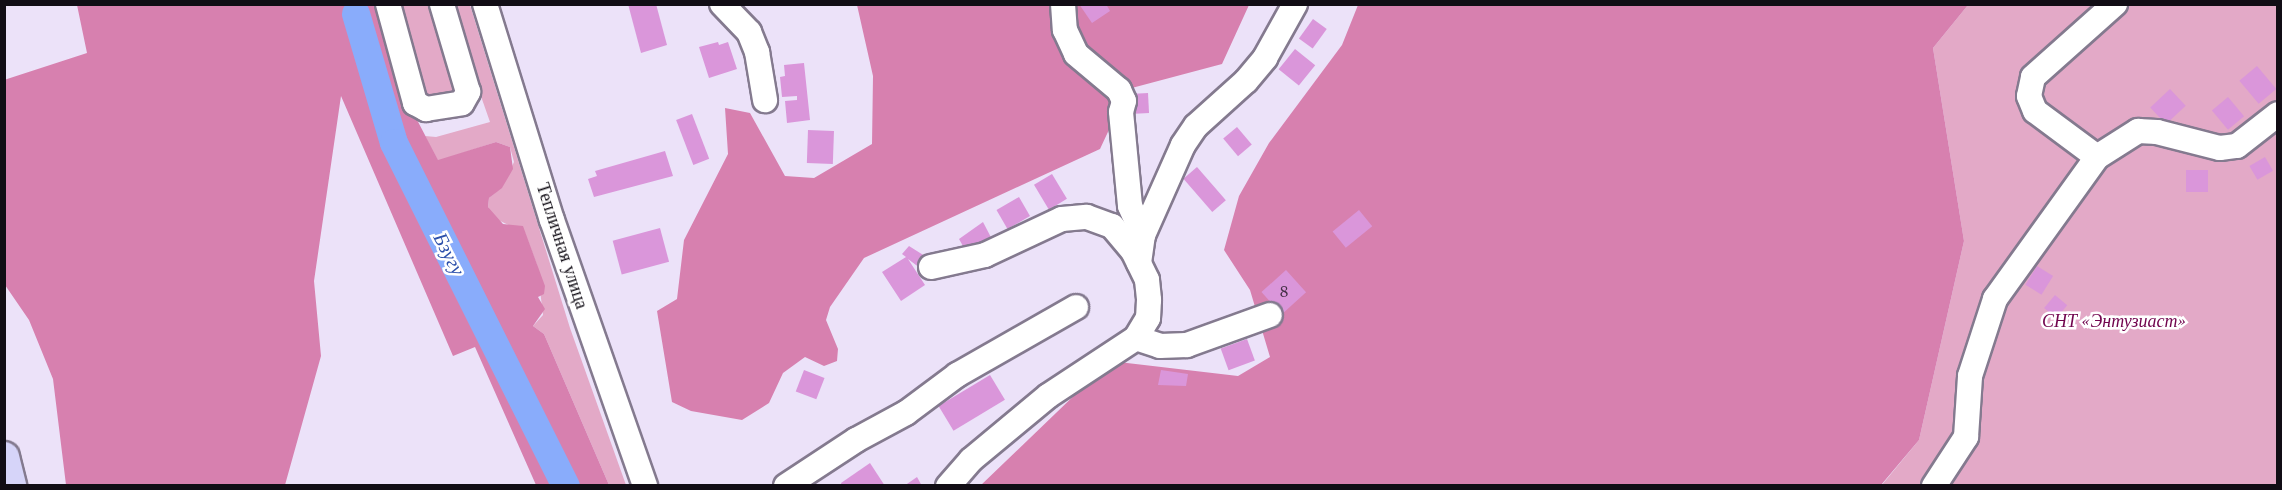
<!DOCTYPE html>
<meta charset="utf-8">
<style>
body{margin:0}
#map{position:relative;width:2282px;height:490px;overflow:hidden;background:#ece2f9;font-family:"Libre Baskerville",serif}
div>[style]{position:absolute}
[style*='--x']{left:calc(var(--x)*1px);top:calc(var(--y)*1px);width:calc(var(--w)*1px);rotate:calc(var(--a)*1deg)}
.green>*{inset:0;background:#e3a9c7}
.forest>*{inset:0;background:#d780af}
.river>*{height:28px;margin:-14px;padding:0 14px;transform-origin:14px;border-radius:14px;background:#89acfb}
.building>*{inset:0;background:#da96da;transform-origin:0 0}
.roads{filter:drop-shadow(2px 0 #847a8f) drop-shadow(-2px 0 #847a8f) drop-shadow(0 2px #847a8f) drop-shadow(0 -2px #847a8f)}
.minor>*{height:24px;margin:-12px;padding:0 12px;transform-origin:12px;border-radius:12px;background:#fff}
.major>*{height:30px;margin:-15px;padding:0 15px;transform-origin:15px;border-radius:15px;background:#d6d4f9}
span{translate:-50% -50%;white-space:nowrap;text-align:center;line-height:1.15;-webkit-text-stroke:5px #fff;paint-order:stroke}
.number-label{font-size:15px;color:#432f46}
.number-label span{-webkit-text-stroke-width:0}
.street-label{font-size:18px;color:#110d15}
.park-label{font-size:18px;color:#71054e;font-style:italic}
.water-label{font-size:20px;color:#2d50ab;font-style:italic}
.frame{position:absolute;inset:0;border:6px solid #110d15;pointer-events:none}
</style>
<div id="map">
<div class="green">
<div style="clip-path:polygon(391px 5px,436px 5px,457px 93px,427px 102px)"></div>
<div style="clip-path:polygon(449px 5px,470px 5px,570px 328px,626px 485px,609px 485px,544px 334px,533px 326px,543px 315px,537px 265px,525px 233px,494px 218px,488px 207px,489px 198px,502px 187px,514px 162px,510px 147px,496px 142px,438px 161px,425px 136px,436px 137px,490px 122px)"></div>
<div style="clip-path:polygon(1968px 5px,2277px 5px,2277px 485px,1881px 486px,1919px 440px,1964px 241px,1933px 48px)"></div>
</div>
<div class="forest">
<div style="clip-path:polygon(77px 5px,384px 5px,415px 116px,438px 160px,496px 142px,510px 147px,513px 169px,502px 188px,489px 198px,488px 207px,503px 224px,523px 226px,545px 286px,544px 294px,538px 297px,545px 309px,533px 326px,544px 334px,609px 485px,536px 485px,475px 347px,453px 356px,341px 96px,314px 281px,321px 356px,285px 485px,66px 485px,53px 379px,29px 320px,5px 285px,4px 80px,87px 53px)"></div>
<div style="clip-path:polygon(857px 5px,1249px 5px,1222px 64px,1128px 89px,1100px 149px,864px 258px,830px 307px,826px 320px,838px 349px,837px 361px,824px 366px,805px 357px,783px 373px,769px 403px,742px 420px,691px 411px,672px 402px,657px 311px,677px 299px,684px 240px,728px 154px,725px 108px,750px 113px,785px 176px,814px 178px,872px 144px,873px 76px)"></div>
<div style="clip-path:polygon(1358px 5px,1968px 5px,1933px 48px,1964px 241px,1919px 440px,1881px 485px,980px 486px,1110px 361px,1238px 376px,1270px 357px,1250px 290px,1224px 250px,1239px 196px,1269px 143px,1342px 45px)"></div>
</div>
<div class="river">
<div style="--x:356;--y:14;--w:134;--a:73.6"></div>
<div style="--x:394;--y:143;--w:384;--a:63.4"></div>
</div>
<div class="building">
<div style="clip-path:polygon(628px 4px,656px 4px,667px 45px,641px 53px)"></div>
<div style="clip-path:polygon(1079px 4px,1106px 4px,1110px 11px,1092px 23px)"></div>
<div style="left:1313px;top:19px;width:17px;height:24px;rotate:36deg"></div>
<div style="clip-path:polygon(718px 42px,719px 45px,728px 42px,737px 69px,709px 78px,699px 47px)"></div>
<div style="left:1295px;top:49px;width:26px;height:26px;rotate:39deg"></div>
<div style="clip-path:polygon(804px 63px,810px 120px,787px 123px,785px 101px,797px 100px,797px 96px,782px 97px,780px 77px,785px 76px,784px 65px)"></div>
<div style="left:2257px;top:66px;width:30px;height:23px;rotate:50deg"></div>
<div style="left:2170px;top:89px;width:23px;height:27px;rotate:47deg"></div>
<div style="left:1148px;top:93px;width:20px;height:14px;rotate:87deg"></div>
<div style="left:2228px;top:97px;width:25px;height:21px;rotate:50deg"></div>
<div style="left:692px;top:114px;width:48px;height:17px;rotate:69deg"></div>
<div style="left:1237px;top:127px;width:23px;height:18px;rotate:50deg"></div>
<div style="left:808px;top:130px;width:26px;height:33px;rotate:2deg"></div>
<div style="clip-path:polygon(665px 151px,673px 176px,594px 197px,588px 179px,597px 176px,595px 171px)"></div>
<div style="left:2265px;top:157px;width:16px;height:18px;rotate:60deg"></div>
<div style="left:1197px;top:167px;width:44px;height:18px;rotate:49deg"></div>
<div style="left:2186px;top:170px;width:22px;height:22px"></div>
<div style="left:1052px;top:174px;width:29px;height:21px;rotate:59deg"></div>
<div style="left:1019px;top:197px;width:22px;height:26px;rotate:60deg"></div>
<div style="left:1359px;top:210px;width:21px;height:34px;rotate:51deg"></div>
<div style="clip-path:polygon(983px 222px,996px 247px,968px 255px,959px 239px)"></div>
<div style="left:660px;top:228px;width:35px;height:49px;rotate:75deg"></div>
<div style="clip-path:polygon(909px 246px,928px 258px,920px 268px,908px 259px,925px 285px,901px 301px,882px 272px,906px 257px,902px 254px)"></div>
<div style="left:2037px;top:266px;width:19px;height:22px;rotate:32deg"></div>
<div style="left:1286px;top:270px;width:30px;height:33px;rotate:48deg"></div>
<div style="left:2055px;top:295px;width:16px;height:17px;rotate:40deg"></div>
<div style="left:1247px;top:339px;width:23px;height:28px;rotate:70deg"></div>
<div style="left:804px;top:370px;width:22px;height:23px;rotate:21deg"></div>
<div style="clip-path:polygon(1161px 370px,1188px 374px,1186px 386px,1158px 385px)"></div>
<div style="left:990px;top:375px;width:29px;height:60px;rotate:59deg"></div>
<div style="clip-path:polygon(870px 463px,885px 486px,842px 486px,841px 483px)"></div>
<div style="clip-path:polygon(917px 477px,922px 486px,904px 486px)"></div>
</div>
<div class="roads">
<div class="minor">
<div style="--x:388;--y:4;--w:103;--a:74.7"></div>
<div style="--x:415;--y:103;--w:13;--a:29"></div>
<div style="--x:426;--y:109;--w:36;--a:-9"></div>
<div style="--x:462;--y:103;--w:13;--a:-61"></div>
<div style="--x:468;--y:92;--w:92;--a:-106.5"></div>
<div style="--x:485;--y:4;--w:226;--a:72.8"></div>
<div style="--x:552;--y:220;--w:282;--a:70.7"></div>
<div style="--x:722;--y:4;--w:39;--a:46"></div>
<div style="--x:749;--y:32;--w:22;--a:68"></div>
<div style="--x:757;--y:52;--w:49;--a:80.5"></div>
<div style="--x:1063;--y:4;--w:26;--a:86"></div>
<div style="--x:1065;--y:30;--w:26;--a:65"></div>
<div style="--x:1076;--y:54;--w:56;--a:39.9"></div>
<div style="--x:1119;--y:90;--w:12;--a:66"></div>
<div style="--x:1124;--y:101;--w:11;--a:105"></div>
<div style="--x:1121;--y:112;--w:94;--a:84.5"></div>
<div style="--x:1130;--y:206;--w:32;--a:66"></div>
<div style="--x:2097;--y:157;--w:77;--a:-143.4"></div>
<div style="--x:2035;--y:111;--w:16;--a:-112"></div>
<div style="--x:2029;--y:96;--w:19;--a:-78"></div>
<div style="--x:2033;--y:77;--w:110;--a:-41.7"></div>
<div style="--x:1139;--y:263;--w:28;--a:-82"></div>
<div style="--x:1143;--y:235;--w:98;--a:-66"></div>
<div style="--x:1183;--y:145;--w:23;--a:-56"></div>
<div style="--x:1196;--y:126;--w:67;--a:-42"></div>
<div style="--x:1246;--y:81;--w:30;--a:-50"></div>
<div style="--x:1265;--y:58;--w:62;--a:-60.9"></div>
<div style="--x:931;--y:267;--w:55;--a:-12.5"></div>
<div style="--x:985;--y:255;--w:85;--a:-25.1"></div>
<div style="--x:1062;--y:219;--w:25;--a:-5"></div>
<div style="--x:1087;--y:217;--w:27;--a:20"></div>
<div style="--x:1112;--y:226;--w:33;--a:50"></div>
<div style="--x:1133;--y:251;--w:32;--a:64"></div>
<div style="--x:1147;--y:280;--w:20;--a:84"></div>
<div style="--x:1149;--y:300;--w:18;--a:93"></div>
<div style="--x:1148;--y:318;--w:23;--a:121"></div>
<div style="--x:1136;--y:338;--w:105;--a:146.6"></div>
<div style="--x:1048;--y:396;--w:100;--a:140.3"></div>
<div style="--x:971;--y:460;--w:35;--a:131"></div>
<div style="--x:1136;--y:338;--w:25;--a:18"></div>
<div style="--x:1160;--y:346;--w:27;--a:-2"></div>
<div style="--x:1187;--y:345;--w:88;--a:-19.9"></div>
<div style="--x:786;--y:486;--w:84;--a:-33.3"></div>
<div style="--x:856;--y:440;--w:57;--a:-28.4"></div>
<div style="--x:906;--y:413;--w:64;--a:-36.7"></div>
<div style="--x:957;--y:375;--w:137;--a:-29.7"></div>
<div style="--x:1934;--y:486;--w:59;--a:-56.9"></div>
<div style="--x:1966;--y:437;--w:61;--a:-86.2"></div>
<div style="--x:1970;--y:376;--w:81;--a:-72"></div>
<div style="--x:1995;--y:299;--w:175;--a:-54.3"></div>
<div style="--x:2097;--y:157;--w:49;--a:-32.4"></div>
<div style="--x:2138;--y:131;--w:19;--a:3"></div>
<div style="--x:2157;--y:132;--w:65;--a:14.3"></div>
<div style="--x:2220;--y:148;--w:17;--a:-7"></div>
<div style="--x:2237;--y:146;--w:52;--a:-38"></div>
</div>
<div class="major">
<div style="--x:4;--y:457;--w:30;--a:76"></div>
</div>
</div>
<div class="number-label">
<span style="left:1284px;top:292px">8</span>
</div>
<div class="street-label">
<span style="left:562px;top:246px;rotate:72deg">Тепличная улица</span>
</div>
<div class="park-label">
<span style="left:2114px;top:321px">СНТ «Энтузиаст»</span>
</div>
<div class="water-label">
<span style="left:449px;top:254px;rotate:63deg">Бзугу</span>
</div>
<div class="frame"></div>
</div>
